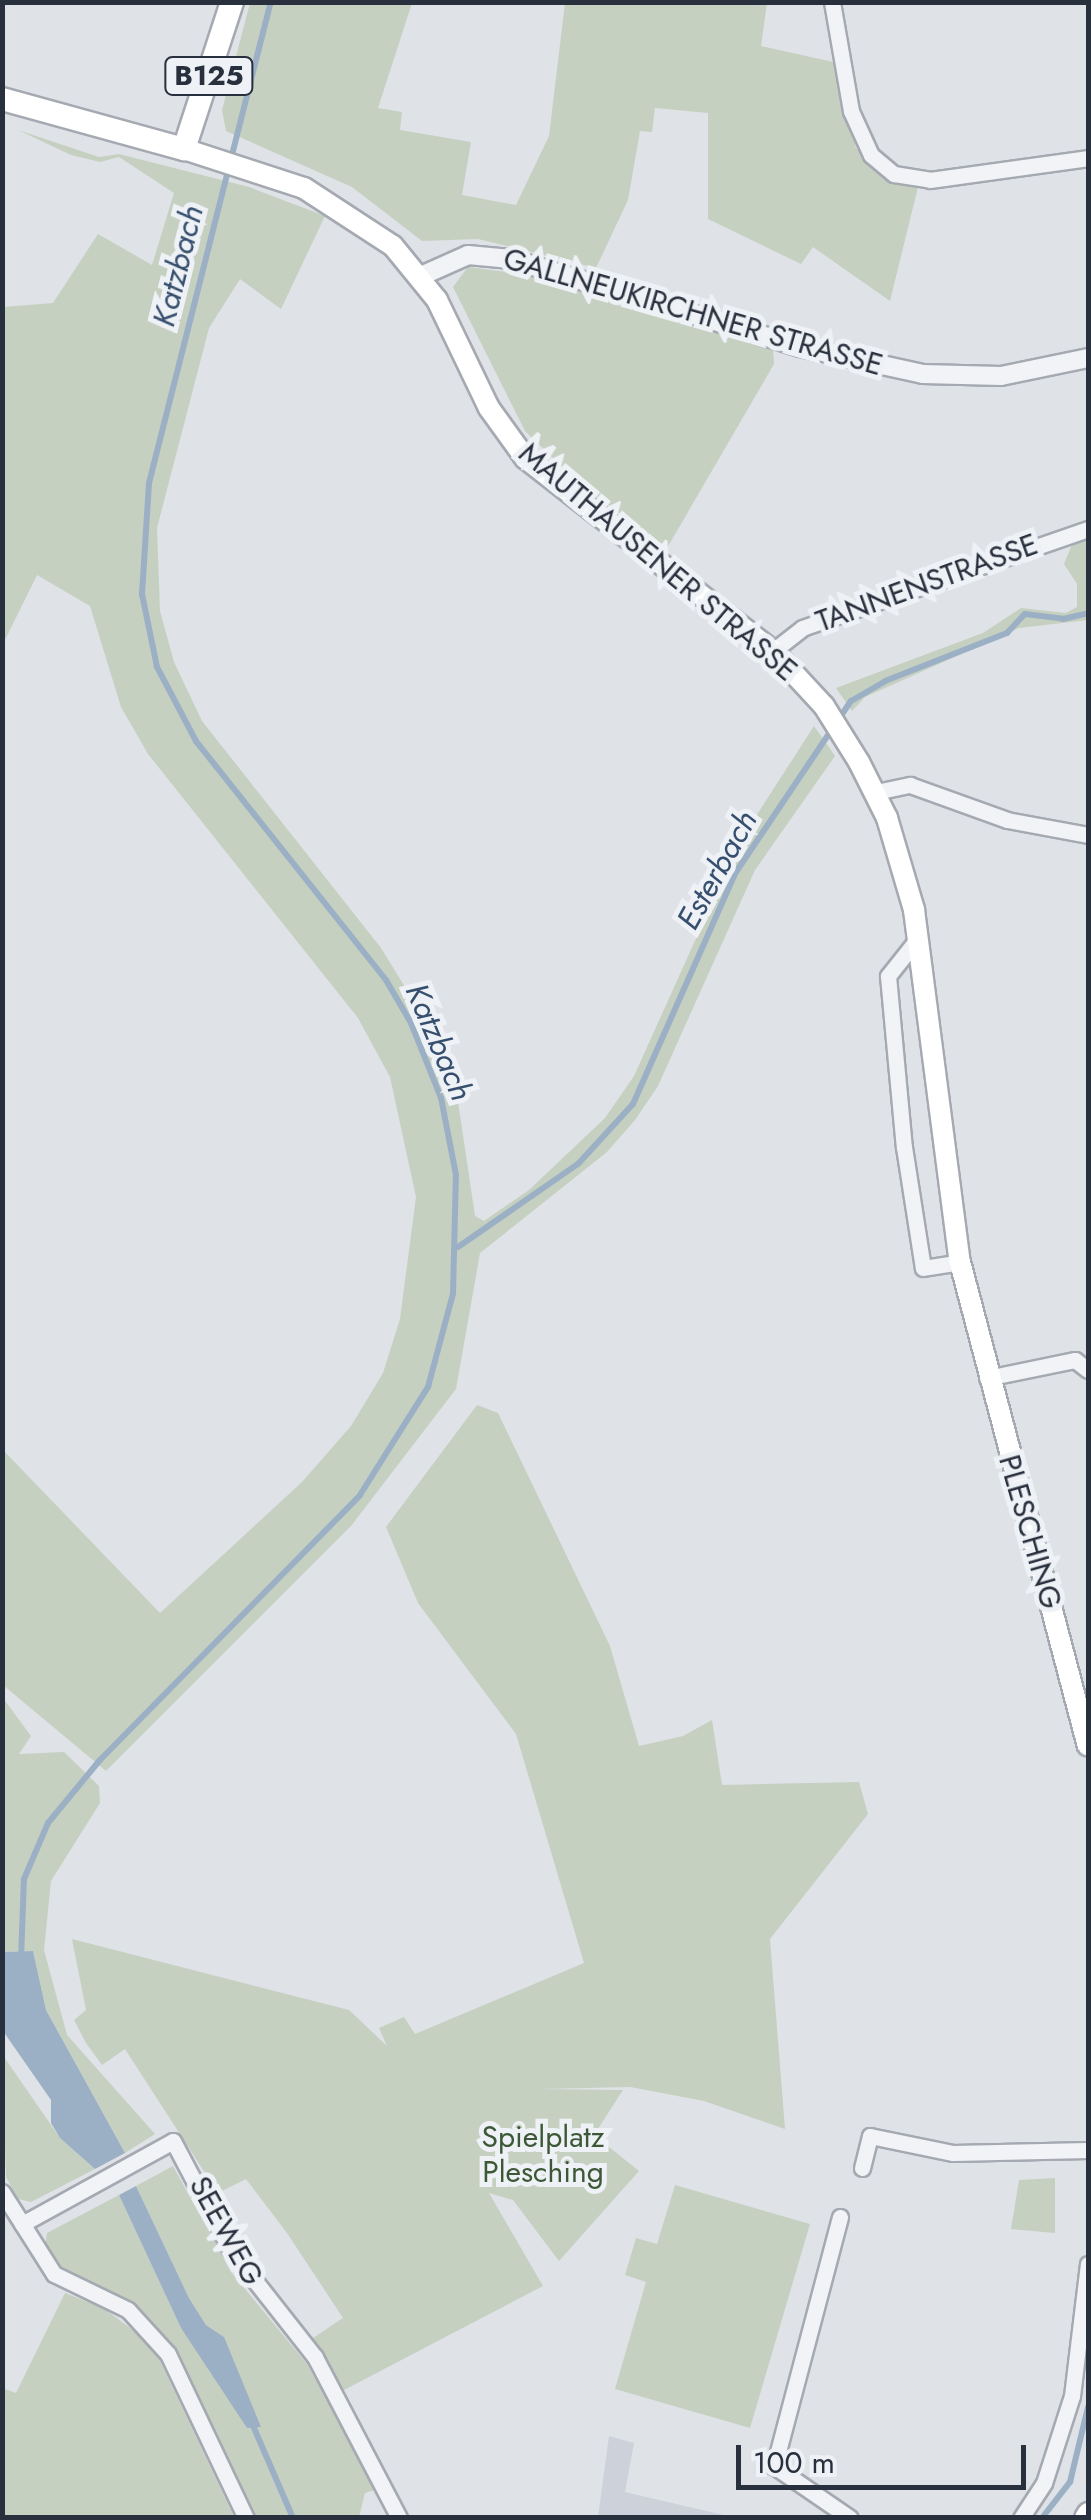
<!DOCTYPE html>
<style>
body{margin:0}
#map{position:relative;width:1091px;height:2520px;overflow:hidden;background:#dfe2e7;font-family:Jost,sans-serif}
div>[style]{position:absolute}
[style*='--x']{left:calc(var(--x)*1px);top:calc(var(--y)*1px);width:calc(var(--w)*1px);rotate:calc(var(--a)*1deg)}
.built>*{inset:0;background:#cdd1d9}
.green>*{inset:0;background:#c5d0c1}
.water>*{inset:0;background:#9cb0c5}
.stream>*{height:6px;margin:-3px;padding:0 3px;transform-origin:3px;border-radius:3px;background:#9cb0c5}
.roads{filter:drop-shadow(2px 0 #a5a9b1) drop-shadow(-2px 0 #a5a9b1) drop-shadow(0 2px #a5a9b1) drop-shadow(0 -2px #a5a9b1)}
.minor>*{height:15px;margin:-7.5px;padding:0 7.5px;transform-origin:7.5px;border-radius:7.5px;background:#f1f3f6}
.tertiary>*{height:18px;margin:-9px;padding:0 9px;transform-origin:9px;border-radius:9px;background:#f1f3f6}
.secondary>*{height:20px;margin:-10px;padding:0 10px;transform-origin:10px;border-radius:10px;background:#fff}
.primary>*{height:22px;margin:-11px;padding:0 11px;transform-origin:11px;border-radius:11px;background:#fff}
span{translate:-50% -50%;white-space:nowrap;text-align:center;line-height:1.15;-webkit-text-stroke:10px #eef1f5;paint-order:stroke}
.shield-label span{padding:2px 8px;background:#eef1f5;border:2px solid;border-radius:8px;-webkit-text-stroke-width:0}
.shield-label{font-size:28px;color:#29303d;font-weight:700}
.street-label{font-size:30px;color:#29303d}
.park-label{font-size:30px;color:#3d5837}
.water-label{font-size:32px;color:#364f6e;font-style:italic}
.frame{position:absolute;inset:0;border:5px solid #29303d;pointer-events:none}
.scale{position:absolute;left:736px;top:2445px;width:290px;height:45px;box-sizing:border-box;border:5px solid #29303d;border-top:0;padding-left:12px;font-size:30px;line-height:35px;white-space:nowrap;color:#29303d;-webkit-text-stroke:8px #eef1f5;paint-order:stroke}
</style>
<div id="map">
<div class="built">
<div style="clip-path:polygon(609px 2436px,634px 2443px,625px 2492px,732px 2517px,598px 2517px)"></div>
</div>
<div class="green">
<div style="clip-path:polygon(250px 3px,412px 3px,378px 108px,402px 112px,400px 130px,471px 142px,462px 195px,516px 205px,549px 136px,565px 3px,767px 3px,761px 46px,838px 63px,856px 148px,887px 178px,918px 187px,890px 301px,813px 247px,801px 264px,708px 219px,708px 113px,655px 108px,652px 132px,640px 131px,628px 200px,596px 268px,478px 239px,422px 241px,352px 187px,226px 131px,222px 110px)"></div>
<div style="clip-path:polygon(18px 130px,99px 157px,119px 154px,249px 187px,325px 216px,281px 309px,240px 279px,209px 328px,157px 528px,160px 611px,174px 662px,202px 721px,381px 948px,424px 1018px,457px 1095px,475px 1216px,484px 1221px,529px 1190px,605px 1118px,634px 1076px,740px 841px,814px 726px,835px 756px,755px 870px,658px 1086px,635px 1120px,607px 1152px,480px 1253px,456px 1389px,351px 1526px,106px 1771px,3px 1685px,3px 1450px,160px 1613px,302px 1482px,351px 1426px,383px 1373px,400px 1319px,416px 1197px,390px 1077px,358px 1018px,148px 754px,121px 707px,90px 606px,37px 575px,3px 644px,3px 307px,53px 303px,98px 234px,152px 265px,174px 193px,119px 157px,100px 162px,71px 155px)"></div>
<div style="clip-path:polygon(468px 267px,528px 275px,773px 349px,774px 364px,667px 548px,581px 485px,525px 431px,453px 287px)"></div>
<div style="clip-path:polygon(1088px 538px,1088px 620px,1019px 628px,865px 697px,852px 711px,836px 688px,983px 633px,1021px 608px,1066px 613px,1077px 607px,1077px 584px,1064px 564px,1073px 542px)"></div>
<div style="clip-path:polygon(477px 1405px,498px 1413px,610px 1646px,639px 1746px,683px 1736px,712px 1720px,722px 1785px,859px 1782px,868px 1814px,770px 1939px,785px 2129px,704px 2101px,630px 2087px,540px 2089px,623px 2090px,594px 2135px,639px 2171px,559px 2261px,513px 2200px,489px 2193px,543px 2286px,344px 2390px,313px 2338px,343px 2318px,287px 2233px,246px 2179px,218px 2193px,125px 2049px,102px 2065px,86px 2043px,74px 2020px,86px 2010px,72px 1939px,349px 2010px,387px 2046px,379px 2028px,404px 2017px,415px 2034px,584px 1963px,516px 1734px,418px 1603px,386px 1527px)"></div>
<div style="clip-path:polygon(3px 1698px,31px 1736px,19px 1754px,64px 1752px,99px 1786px,100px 1803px,51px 1881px,44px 1950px,67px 2035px,155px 2134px,125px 2153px,46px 2010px,33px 1951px,3px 1952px)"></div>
<div style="clip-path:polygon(2px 2054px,60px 2138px,95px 2169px,31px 2202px,18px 2199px,6px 2177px)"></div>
<div style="clip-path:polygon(173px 2166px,231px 2272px,307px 2364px,349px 2439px,375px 2490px,365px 2493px,359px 2517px,253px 2517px,152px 2324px,137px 2309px,63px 2273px,45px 2248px,47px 2233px,119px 2195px,181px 2328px,188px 2336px,224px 2337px,206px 2325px,189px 2298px,136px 2186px)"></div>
<div style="clip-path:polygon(1055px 2178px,1055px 2233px,1011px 2229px,1019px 2180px)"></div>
<div style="clip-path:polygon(675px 2185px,810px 2224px,750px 2428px,615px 2389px,646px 2282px,625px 2275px,636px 2238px,657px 2244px)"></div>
<div style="clip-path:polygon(65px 2293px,103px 2308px,152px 2344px,234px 2517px,3px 2517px,2px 2388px,16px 2393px)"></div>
</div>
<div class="water">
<div style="clip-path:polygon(33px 1951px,46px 2010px,125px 2153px,95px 2169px,60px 2138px,51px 2123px,51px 2100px,3px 2031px,3px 1952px)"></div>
<div style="clip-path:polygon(136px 2186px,189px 2298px,206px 2325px,224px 2337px,261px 2427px,247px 2428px,181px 2328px,119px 2195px)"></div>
</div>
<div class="stream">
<div style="--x:458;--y:1247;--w:146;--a:-34.7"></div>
<div style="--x:578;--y:1164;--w:81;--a:-47.5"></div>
<div style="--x:633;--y:1104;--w:254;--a:-66.1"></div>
<div style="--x:736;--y:872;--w:206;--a:-56.1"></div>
<div style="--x:851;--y:701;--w:39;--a:-30"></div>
<div style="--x:885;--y:681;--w:131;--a:-21.5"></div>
<div style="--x:1007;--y:633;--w:26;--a:-47"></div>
<div style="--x:1025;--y:614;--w:38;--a:7"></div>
<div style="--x:1063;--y:619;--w:26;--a:-13"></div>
<div style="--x:21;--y:1959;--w:80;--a:-87.9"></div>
<div style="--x:24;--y:1879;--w:61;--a:-66.8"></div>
<div style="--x:48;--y:1823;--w:82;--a:-50.5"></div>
<div style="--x:100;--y:1760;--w:371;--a:-45.5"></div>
<div style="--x:360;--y:1495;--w:128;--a:-57.8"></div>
<div style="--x:428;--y:1387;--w:96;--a:-75"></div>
<div style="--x:453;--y:1294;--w:119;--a:-88.6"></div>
<div style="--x:456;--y:1175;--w:78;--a:-101"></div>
<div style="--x:441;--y:1098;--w:81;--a:-111.8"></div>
<div style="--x:411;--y:1023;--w:50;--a:-120.2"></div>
<div style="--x:386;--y:980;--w:305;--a:-128.5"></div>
<div style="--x:196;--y:741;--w:84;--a:-117.8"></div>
<div style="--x:157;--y:667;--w:75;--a:-101.6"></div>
<div style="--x:142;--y:594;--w:111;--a:-86.4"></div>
<div style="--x:149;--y:483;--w:496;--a:-75.8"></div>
<div style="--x:251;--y:2421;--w:106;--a:66.6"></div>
<div style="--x:1042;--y:2518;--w:46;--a:-52.1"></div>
<div style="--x:1070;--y:2482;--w:77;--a:-76.5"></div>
</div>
<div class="roads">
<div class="minor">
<div style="--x:832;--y:2;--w:111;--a:80.1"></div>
<div style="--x:851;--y:111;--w:48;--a:65.6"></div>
<div style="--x:871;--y:155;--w:30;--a:40"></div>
<div style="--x:894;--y:174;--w:36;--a:9"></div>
<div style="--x:930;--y:180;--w:160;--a:-7.9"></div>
<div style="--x:773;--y:651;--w:37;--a:-38"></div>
<div style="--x:802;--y:628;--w:303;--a:-19.1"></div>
<div style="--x:876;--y:792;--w:35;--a:-12"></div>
<div style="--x:910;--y:785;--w:103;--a:19.8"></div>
<div style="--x:1007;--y:820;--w:82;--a:10.5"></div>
<div style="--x:919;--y:937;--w:50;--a:128.5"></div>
<div style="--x:888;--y:976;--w:172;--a:84.7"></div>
<div style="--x:904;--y:1147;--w:122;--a:81.1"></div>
<div style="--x:923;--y:1268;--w:37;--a:-9"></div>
<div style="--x:987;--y:1378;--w:90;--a:-11.6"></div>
<div style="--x:1075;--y:1360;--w:16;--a:38"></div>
<div style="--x:862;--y:2168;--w:33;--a:-76"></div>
<div style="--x:870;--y:2136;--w:85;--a:11.6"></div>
<div style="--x:953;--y:2153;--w:135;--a:-1.3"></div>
<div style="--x:2;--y:2192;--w:97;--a:57.6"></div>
<div style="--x:54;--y:2274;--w:82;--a:25.9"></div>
<div style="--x:128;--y:2310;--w:59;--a:47.7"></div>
<div style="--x:168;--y:2354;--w:182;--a:64.6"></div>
<div style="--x:840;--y:2217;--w:258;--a:104.8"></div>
<div style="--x:774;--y:2466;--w:92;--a:34.4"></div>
<div style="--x:22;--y:2224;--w:172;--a:-28.8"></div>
<div style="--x:173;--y:2141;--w:122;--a:62.2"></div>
<div style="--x:230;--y:2249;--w:137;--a:51.8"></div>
<div style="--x:315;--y:2357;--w:182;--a:62.4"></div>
<div style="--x:1021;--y:2518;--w:42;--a:-56.7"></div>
<div style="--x:1044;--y:2483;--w:91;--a:-72.2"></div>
<div style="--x:1072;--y:2396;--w:133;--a:-83.1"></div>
</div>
<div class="tertiary">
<div style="--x:421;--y:276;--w:51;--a:-24.1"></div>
<div style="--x:468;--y:255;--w:43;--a:5.3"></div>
<div style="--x:511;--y:259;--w:302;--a:16.9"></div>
<div style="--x:800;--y:347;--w:126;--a:12.4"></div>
<div style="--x:923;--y:374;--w:78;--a:1.5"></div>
<div style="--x:1001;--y:376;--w:89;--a:-11.7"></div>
</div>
<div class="secondary">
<div style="--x:184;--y:149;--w:126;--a:18"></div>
<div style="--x:304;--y:188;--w:106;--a:33.1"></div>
<div style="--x:393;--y:246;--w:70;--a:50.8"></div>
<div style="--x:437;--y:300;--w:120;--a:64.3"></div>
<div style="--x:489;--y:408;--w:62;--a:54.2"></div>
<div style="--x:525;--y:458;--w:314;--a:37.9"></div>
<div style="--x:773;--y:651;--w:75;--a:47.2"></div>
<div style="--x:824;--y:706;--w:66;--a:58"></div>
<div style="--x:859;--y:762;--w:63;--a:63.4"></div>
<div style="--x:887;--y:818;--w:96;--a:73.6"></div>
<div style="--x:914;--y:910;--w:355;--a:82.6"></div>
<div style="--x:960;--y:1262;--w:500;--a:75.2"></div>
<div style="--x:1085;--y:2518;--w:6;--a:-59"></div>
</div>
<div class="primary">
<div style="--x:2;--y:99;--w:189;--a:15.4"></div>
<div style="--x:184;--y:149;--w:155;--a:-71.9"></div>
</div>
</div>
<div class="shield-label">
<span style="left:209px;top:76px">B125</span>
</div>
<div class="street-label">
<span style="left:693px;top:312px;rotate:16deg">GALLNEUKIRCHNER STRASSE</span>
<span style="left:658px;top:562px;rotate:40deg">MAUTHAUSENER STRASSE</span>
<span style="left:927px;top:583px;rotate:-20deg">TANNENSTRASSE</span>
<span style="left:1030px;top:1532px;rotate:74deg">PLESCHING</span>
<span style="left:226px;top:2231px;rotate:61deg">SEEWEG</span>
</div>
<div class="park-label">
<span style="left:543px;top:2154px">Spielplatz<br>Plesching</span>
</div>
<div class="water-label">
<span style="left:178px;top:266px;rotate:-76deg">Katzbach</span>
<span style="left:717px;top:870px;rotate:-61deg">Esterbach</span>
<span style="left:439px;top:1042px;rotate:67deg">Katzbach</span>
</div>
<div class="frame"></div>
<div class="scale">100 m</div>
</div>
